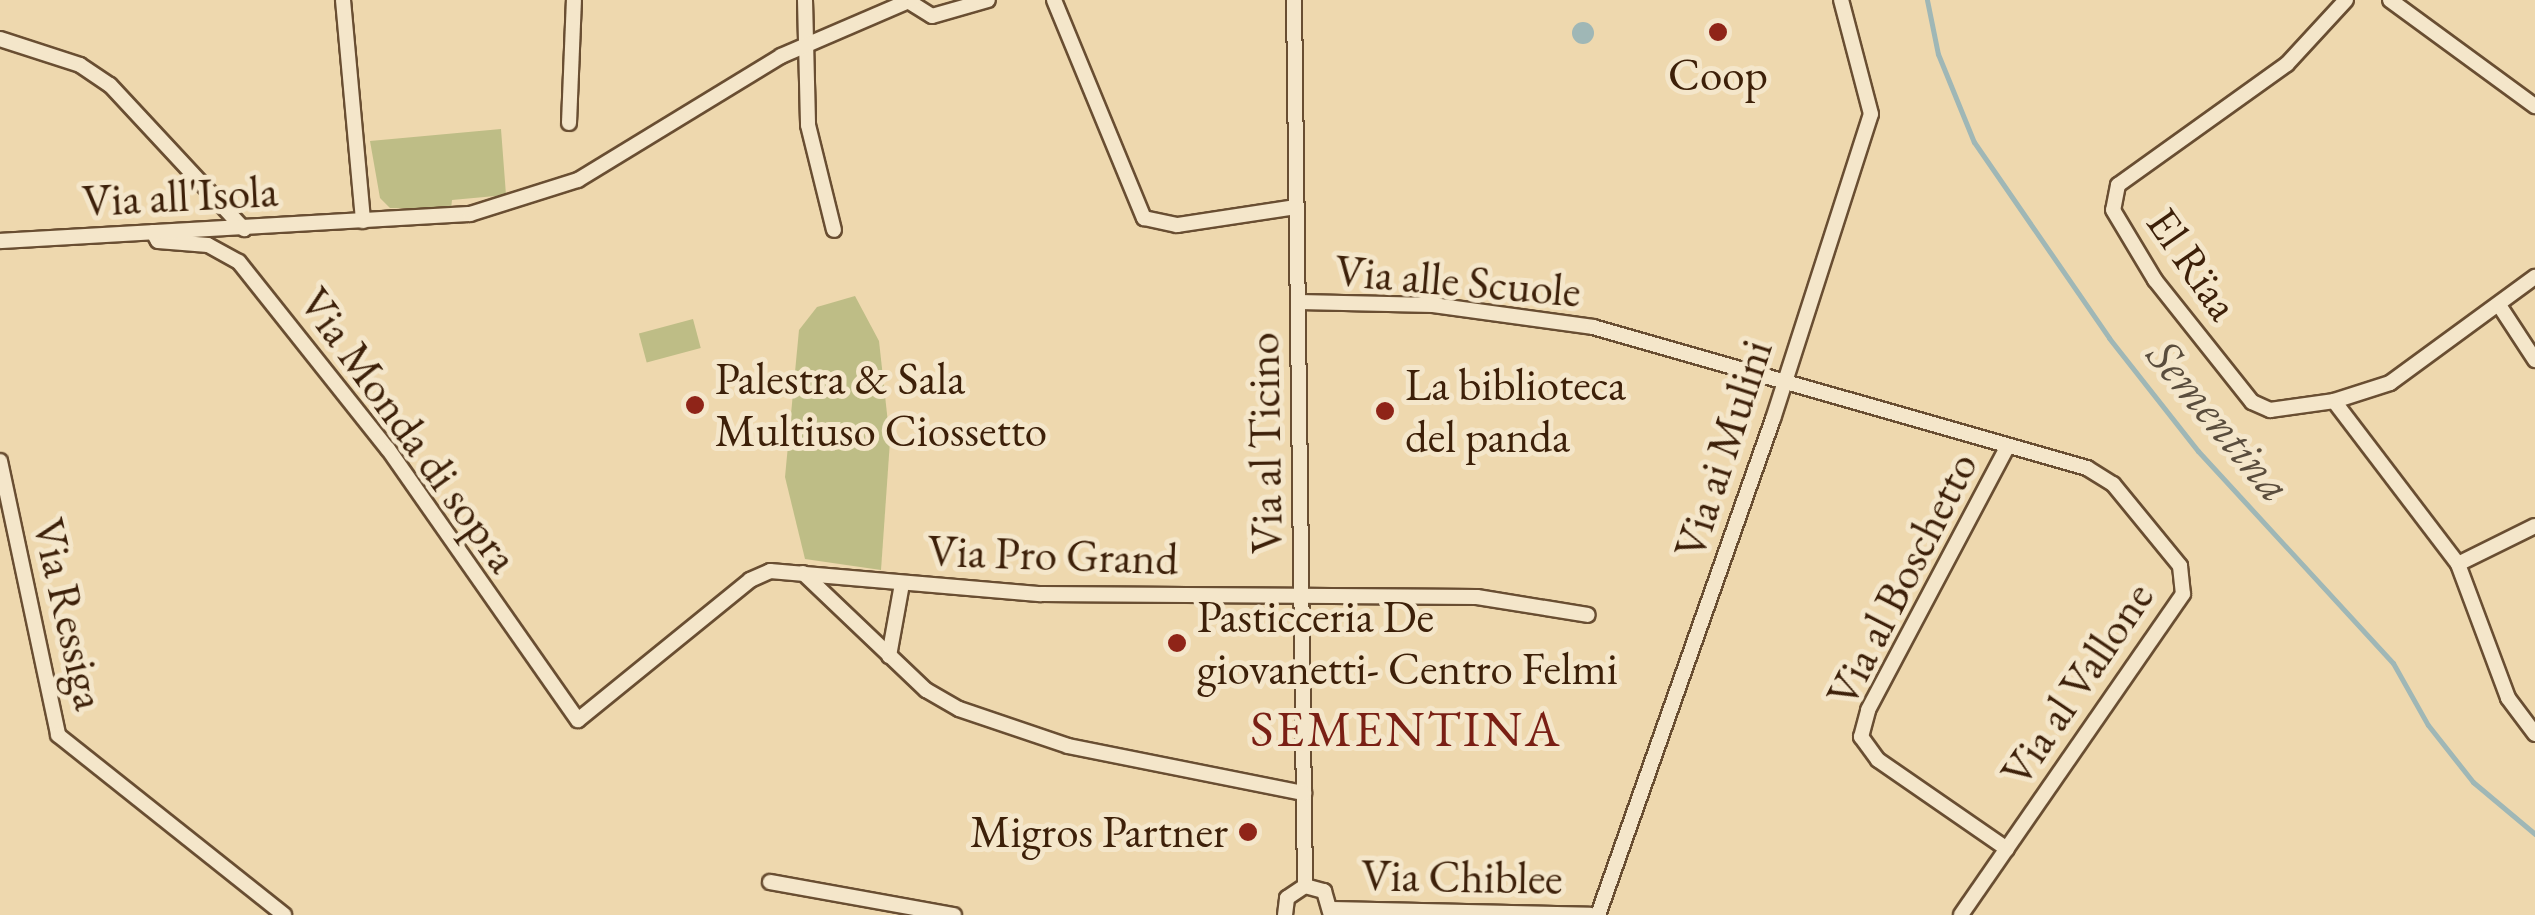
<!DOCTYPE html>
<meta charset="utf-8">
<style>
body{margin:0}
#map{position:relative;width:2535px;height:915px;overflow:hidden;background:#eed8ae;font-family:"EB Garamond",serif}
div>[style]{position:absolute}
[style*='--x']{left:calc(var(--x)*1px);top:calc(var(--y)*1px);width:calc(var(--w)*1px);rotate:calc(var(--a)*1deg)}
.green>*{inset:0;background:#bebd86;transform-origin:0 0}
.water>*{inset:0;background:#9fb7b6}
.round{border-radius:50%}
.stream>*{height:5px;margin:-2.5px;padding:0 2.5px;transform-origin:2.5px;border-radius:2.5px;background:#9fb7b6}
.roads{filter:drop-shadow(2px 0 #694e32) drop-shadow(-2px 0 #694e32) drop-shadow(0 2px #694e32) drop-shadow(0 -2px #694e32)}
.street>*{height:14px;margin:-7px;padding:0 7px;transform-origin:7px;border-radius:7px;background:#f4e6ca}
.dots>*{width:28px;height:28px;translate:-50% -50%;box-sizing:border-box;border:5px solid #f4e6ca;border-radius:50%}
span{translate:-50% -50%;white-space:nowrap;text-align:center;line-height:1.15;-webkit-text-stroke:10px #f4e6ca;paint-order:stroke}
.poi-label{font-size:45px;color:#3d2009}
.left{translate:0 -50%;text-align:left}
.right{translate:-100% -50%;text-align:right}
.street-label{font-size:45px;color:#3d2009}
.water-label{font-size:48px;color:#5a4d3d;font-style:italic}
.quarter-label{font-size:50px;color:#7a1f14;letter-spacing:2.5px}
</style>
<div id="map">
<div class="green">
<div style="clip-path:polygon(501px 129px,506px 195px,452px 200px,451px 209px,390px 208px,380px 198px,370px 141px)"></div>
<div style="clip-path:polygon(855px 296px,879px 341px,890px 441px,881px 570px,805px 559px,785px 477px,799px 330px,817px 307px)"></div>
<div style="left:693px;top:319px;width:30px;height:56px;rotate:75deg"></div>
</div>
<div class="water">
<div class="round" style="left:1572px;top:22px;width:22px;height:22px"></div>
</div>
<div class="stream">
<div style="--x:1927;--y:0;--w:55;--a:78.5"></div>
<div style="--x:1938;--y:54;--w:95;--a:67.8"></div>
<div style="--x:1974;--y:142;--w:238;--a:55.4"></div>
<div style="--x:2109;--y:338;--w:144;--a:51.8"></div>
<div style="--x:2198;--y:451;--w:288;--a:47.4"></div>
<div style="--x:2393;--y:663;--w:71;--a:60.6"></div>
<div style="--x:2428;--y:725;--w:73;--a:51.7"></div>
<div style="--x:2473;--y:782;--w:81;--a:40"></div>
</div>
<div class="roads">
<div class="street">
<div style="--x:343;--y:0;--w:222;--a:84.8"></div>
<div style="--x:805;--y:0;--w:125;--a:88.6"></div>
<div style="--x:808;--y:125;--w:108;--a:76.1"></div>
<div style="--x:1054;--y:0;--w:236;--a:67.6"></div>
<div style="--x:1144;--y:218;--w:34;--a:12"></div>
<div style="--x:1177;--y:225;--w:120;--a:-8.6"></div>
<div style="--x:1294;--y:0;--w:886;--a:89.29"></div>
<div style="--x:2346;--y:0;--w:87;--a:132.7"></div>
<div style="--x:2287;--y:64;--w:208;--a:144.4"></div>
<div style="--x:2118;--y:185;--w:25;--a:101"></div>
<div style="--x:2113;--y:210;--w:82;--a:59"></div>
<div style="--x:2155;--y:280;--w:156;--a:51.5"></div>
<div style="--x:2252;--y:402;--w:20;--a:24"></div>
<div style="--x:2270;--y:410;--w:65;--a:-8"></div>
<div style="--x:2334;--y:401;--w:59;--a:-17.8"></div>
<div style="--x:2390;--y:383;--w:180;--a:-36.2"></div>
<div style="--x:2390;--y:0;--w:180;--a:36.2"></div>
<div style="--x:908;--y:1;--w:28;--a:32"></div>
<div style="--x:932;--y:16;--w:58;--a:-15.9"></div>
<div style="--x:0;--y:39;--w:84;--a:18"></div>
<div style="--x:80;--y:65;--w:36;--a:34"></div>
<div style="--x:110;--y:85;--w:197;--a:47.1"></div>
<div style="--x:569;--y:123;--w:123;--a:-87.7"></div>
<div style="--x:153;--y:232;--w:10;--a:61"></div>
<div style="--x:158;--y:241;--w:50;--a:4.6"></div>
<div style="--x:208;--y:245;--w:35;--a:29"></div>
<div style="--x:239;--y:262;--w:239;--a:51.5"></div>
<div style="--x:388;--y:449;--w:331;--a:55"></div>
<div style="--x:578;--y:720;--w:222;--a:-39.1"></div>
<div style="--x:750;--y:580;--w:22;--a:-24"></div>
<div style="--x:770;--y:571;--w:272;--a:4.9"></div>
<div style="--x:1041;--y:594;--w:436;--a:0.4"></div>
<div style="--x:1477;--y:597;--w:112;--a:9.2"></div>
<div style="--x:0;--y:241;--w:471;--a:-3.3"></div>
<div style="--x:470;--y:214;--w:113;--a:-17.5"></div>
<div style="--x:578;--y:180;--w:238;--a:-31.4"></div>
<div style="--x:781;--y:56;--w:142;--a:-23.3"></div>
<div style="--x:1299;--y:302;--w:134;--a:1.3"></div>
<div style="--x:1433;--y:305;--w:162;--a:7.8"></div>
<div style="--x:1593;--y:327;--w:514;--a:15.93"></div>
<div style="--x:2087;--y:468;--w:31;--a:32"></div>
<div style="--x:2113;--y:484;--w:106;--a:50.7"></div>
<div style="--x:2180;--y:566;--w:28;--a:84"></div>
<div style="--x:2183;--y:594;--w:390;--a:124.7"></div>
<div style="--x:2499;--y:305;--w:66;--a:56.8"></div>
<div style="--x:2334;--y:401;--w:205;--a:52.7"></div>
<div style="--x:2458;--y:564;--w:143;--a:69.5"></div>
<div style="--x:2508;--y:698;--w:45;--a:53.1"></div>
<div style="--x:0;--y:461;--w:280;--a:78"></div>
<div style="--x:58;--y:735;--w:289;--a:38.5"></div>
<div style="--x:2458;--y:564;--w:86;--a:-26.3"></div>
<div style="--x:803;--y:573;--w:170;--a:43.6"></div>
<div style="--x:926;--y:690;--w:38;--a:30"></div>
<div style="--x:959;--y:709;--w:115;--a:18.7"></div>
<div style="--x:1068;--y:746;--w:241;--a:11.3"></div>
<div style="--x:889;--y:656;--w:73;--a:-79.8"></div>
<div style="--x:2007;--y:849;--w:157;--a:-145.4"></div>
<div style="--x:1878;--y:760;--w:29;--a:-126"></div>
<div style="--x:1861;--y:737;--w:28;--a:-75"></div>
<div style="--x:1868;--y:710;--w:299;--a:-62.1"></div>
<div style="--x:770;--y:882;--w:187;--a:10.2"></div>
<div style="--x:1332;--y:909;--w:258;--a:1.3"></div>
<div style="--x:1285;--y:915;--w:17;--a:-83"></div>
<div style="--x:1287;--y:898;--w:22;--a:-34"></div>
<div style="--x:1305;--y:886;--w:20;--a:15"></div>
<div style="--x:1324;--y:891;--w:25;--a:74"></div>
<div style="--x:1598;--y:915;--w:526;--a:-70.57"></div>
<div style="--x:1773;--y:419;--w:320;--a:-72.2"></div>
<div style="--x:1871;--y:114;--w:118;--a:-104.7"></div>
</div>
</div>
<div class="dots">
<div style="left:1718px;top:32px;background:#8f2418"></div>
<div style="left:695px;top:405px;background:#8f2418"></div>
<div style="left:1385px;top:411px;background:#8f2418"></div>
<div style="left:1177px;top:643px;background:#8f2418"></div>
<div style="left:1248px;top:832px;background:#8f2418"></div>
</div>
<div class="poi-label">
<span style="left:1718px;top:75px">Coop</span>
<span class="left" style="left:715px;top:405px">Palestra &amp; Sala<br>Multiuso Ciossetto</span>
<span class="left" style="left:1405px;top:411px">La biblioteca<br>del panda</span>
<span class="left" style="left:1197px;top:643px">Pasticceria De<br>giovanetti- Centro Felmi</span>
<span class="right" style="left:1228px;top:832px">Migros Partner</span>
</div>
<div class="street-label">
<span style="left:180px;top:196px;rotate:-3deg">Via all'Isola</span>
<span style="left:2193px;top:264px;rotate:55deg">El Rïaa</span>
<span style="left:1458px;top:281px;rotate:5deg">Via alle Scuole</span>
<span style="left:409px;top:430px;rotate:54deg">Via Monda di sopra</span>
<span style="left:1265px;top:443px;rotate:-91deg">Via al Ticino</span>
<span style="left:1723px;top:449px;rotate:-72deg">Via ai Mulini</span>
<span style="left:1053px;top:555px;rotate:2deg">Via Pro Grand</span>
<span style="left:1902px;top:579px;rotate:-63deg">Via al Boschetto</span>
<span style="left:69px;top:614px;rotate:77deg">Via Ressiga</span>
<span style="left:2077px;top:684px;rotate:-56deg">Via al Vallone</span>
<span style="left:1462px;top:877px;rotate:1deg">Via Chiblee</span>
</div>
<div class="water-label">
<span style="left:2220px;top:420px;rotate:50deg">Sementina</span>
</div>
<div class="quarter-label">
<span style="left:1406px;top:729px">SEMENTINA</span>
</div>
</div>
